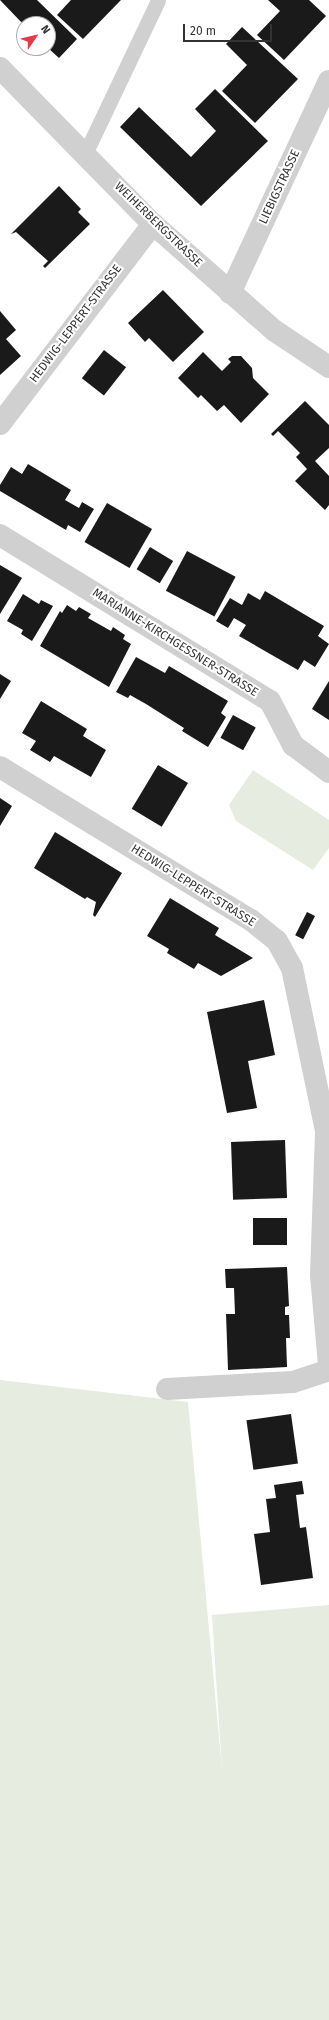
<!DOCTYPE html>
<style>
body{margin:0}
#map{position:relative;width:329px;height:2020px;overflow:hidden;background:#fff;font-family:"Fira Sans",sans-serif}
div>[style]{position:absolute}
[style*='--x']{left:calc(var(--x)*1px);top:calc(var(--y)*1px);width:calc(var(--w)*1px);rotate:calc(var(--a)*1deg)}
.green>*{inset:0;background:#e6ecdf}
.building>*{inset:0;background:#1a1a1a;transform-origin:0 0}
.service>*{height:15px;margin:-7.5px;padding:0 7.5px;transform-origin:7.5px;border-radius:7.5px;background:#d0d0d0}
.minor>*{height:22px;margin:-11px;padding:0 11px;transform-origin:11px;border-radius:11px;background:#d0d0d0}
span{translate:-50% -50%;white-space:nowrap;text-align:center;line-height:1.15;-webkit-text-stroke:4px #fff;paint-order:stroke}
.street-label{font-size:12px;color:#333}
.north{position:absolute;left:16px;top:16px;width:40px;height:40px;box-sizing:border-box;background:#fff;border:1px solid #adadad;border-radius:50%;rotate:55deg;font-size:11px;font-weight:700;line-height:16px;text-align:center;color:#333}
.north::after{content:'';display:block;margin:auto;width:14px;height:18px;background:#e63946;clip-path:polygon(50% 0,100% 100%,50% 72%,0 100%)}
.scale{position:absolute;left:183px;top:24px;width:89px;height:18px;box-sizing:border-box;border:2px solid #333;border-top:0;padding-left:5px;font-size:12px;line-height:14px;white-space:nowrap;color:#333;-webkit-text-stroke:3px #fff;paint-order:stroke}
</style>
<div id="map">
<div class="green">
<div style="clip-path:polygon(253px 770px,329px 820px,329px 848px,313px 870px,236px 821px,229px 805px)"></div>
<div style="clip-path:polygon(0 1380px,188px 1402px,222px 1770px,212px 1615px,329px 1605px,329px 2020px,0 2020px)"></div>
</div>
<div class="building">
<div style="clip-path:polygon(0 0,37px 0,77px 39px,59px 58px,48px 48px,48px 24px,23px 24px)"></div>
<div style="clip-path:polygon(71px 0,121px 0,83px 39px,57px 15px)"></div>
<div style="clip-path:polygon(268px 0,309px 0,326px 16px,284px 60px,257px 35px,280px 11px)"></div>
<div style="clip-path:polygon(242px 27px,298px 79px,255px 123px,222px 91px,247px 65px,226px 44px)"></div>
<div style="clip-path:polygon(215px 89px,268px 141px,201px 206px,120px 127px,139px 107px,191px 157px,216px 131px,195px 109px)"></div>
<div style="clip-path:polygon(59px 186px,81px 209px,78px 212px,90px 224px,45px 268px,43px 266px,48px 261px,38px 252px,16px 232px,11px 234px)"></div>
<div style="clip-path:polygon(163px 290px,204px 332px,173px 362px,149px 338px,145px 342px,128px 323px)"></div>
<div style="clip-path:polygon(0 311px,16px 330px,6px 339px,21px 356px,0 375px)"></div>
<div style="left:104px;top:350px;width:28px;height:36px;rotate:38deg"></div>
<div style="clip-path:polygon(203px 352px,222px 371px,231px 362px,228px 359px,232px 356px,241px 356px,252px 368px,253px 378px,269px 394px,241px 423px,224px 405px,217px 411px,201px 395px,198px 398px,178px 378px)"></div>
<div style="clip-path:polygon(305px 401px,329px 425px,329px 448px,315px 461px,329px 476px,329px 505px,325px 510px,295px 481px,307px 469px,296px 457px,300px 453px,278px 431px,273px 436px,271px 434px)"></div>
<div style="clip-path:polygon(28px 464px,71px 490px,65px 500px,79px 508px,82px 502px,94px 509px,80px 532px,68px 525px,66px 530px,0 491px,0 485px,11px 467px,22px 474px)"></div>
<div style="left:107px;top:503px;width:52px;height:45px;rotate:30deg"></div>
<div style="left:150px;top:547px;width:27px;height:26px;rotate:31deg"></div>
<div style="left:187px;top:551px;width:55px;height:45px;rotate:28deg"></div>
<div style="clip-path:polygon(0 565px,22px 578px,0 614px)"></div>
<div style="clip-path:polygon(265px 591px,324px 626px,318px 636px,329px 644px,315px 667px,304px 660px,298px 670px,239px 636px,246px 625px,234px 618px,228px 628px,216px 621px,230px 598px,242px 605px,248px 593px,260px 600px)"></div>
<div style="clip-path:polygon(23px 594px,39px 604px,41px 600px,53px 606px,32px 641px,21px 634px,23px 630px,7px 621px)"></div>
<div style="clip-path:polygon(67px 605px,76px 611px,79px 607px,91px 614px,88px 618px,111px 631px,113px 627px,125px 635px,123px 639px,131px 644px,109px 687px,40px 646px,60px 611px,62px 613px)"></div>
<div style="clip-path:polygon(136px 657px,165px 673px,169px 666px,228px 701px,221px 713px,226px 717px,208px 747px,182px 731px,184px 728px,146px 704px,130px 695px,128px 698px,116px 692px)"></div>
<div style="clip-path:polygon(0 674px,11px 681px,0 699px)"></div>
<div style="clip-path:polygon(329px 681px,329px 720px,312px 709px)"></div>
<div style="clip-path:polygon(41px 701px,87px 729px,83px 736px,106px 750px,91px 777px,54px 756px,50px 762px,30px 750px,36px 741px,22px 733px)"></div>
<div style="left:233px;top:715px;width:26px;height:26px;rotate:29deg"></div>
<div style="left:158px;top:765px;width:35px;height:51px;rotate:31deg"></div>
<div style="clip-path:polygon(0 798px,12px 806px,0 826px)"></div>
<div style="clip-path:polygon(55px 832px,122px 873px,95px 917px,93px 915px,96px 902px,87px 897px,85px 899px,34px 868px)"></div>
<div style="clip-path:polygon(170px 898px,219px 928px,215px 935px,253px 958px,221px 976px,198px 963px,194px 969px,167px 953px,169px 949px,147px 936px)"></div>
<div style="left:307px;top:912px;width:9px;height:26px;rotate:27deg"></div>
<div style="clip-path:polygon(264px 1000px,275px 1055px,248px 1061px,257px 1108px,227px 1113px,207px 1012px)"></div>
<div style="left:285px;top:1140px;width:58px;height:54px;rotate:88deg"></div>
<div style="left:287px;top:1218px;width:27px;height:34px;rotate:90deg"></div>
<div style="clip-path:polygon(287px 1267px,289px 1306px,285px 1307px,285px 1315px,289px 1315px,290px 1338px,286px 1338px,287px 1367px,228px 1370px,226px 1314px,235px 1314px,234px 1288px,226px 1288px,225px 1269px)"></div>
<div style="left:291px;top:1414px;width:50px;height:45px;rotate:82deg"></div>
<div style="clip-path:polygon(302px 1481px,304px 1494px,296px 1495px,300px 1528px,306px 1527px,313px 1578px,261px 1585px,254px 1534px,270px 1532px,266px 1499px,276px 1498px,274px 1485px)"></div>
</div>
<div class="service">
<div style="--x:85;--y:154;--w:170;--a:-64.6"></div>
</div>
<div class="minor">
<div style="--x:0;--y:68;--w:219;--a:45.6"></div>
<div style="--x:153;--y:224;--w:162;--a:41.3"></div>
<div style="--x:275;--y:331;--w:65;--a:33.7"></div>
<div style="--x:230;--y:293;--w:234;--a:-65"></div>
<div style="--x:0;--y:424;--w:252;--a:-52.6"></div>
<div style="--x:0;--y:535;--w:317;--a:31.6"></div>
<div style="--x:270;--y:701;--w:50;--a:62.4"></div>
<div style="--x:293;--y:745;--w:45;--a:36.9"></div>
<div style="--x:0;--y:767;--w:294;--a:31.4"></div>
<div style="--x:251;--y:920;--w:33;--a:39"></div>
<div style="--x:277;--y:941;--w:31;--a:61"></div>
<div style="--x:292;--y:968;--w:181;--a:78.2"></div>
<div style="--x:326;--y:1132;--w:143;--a:92"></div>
<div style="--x:321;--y:1275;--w:89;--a:84.9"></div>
<div style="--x:167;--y:1389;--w:126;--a:-3.2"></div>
<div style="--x:293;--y:1382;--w:38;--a:-18"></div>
</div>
<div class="street-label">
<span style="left:280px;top:187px;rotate:-65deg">LIEBIGSTRASSE</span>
<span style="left:158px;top:225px;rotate:44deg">WEIHERBERGSTRASSE</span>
<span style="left:76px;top:324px;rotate:-53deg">HEDWIG-LEPPERT-STRASSE</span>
<span style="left:175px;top:643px;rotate:32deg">MARIANNE-KIRCHGESSNER-STRASSE</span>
<span style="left:193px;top:886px;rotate:32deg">HEDWIG-LEPPERT-STRASSE</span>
</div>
<div class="north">N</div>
<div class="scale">20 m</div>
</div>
